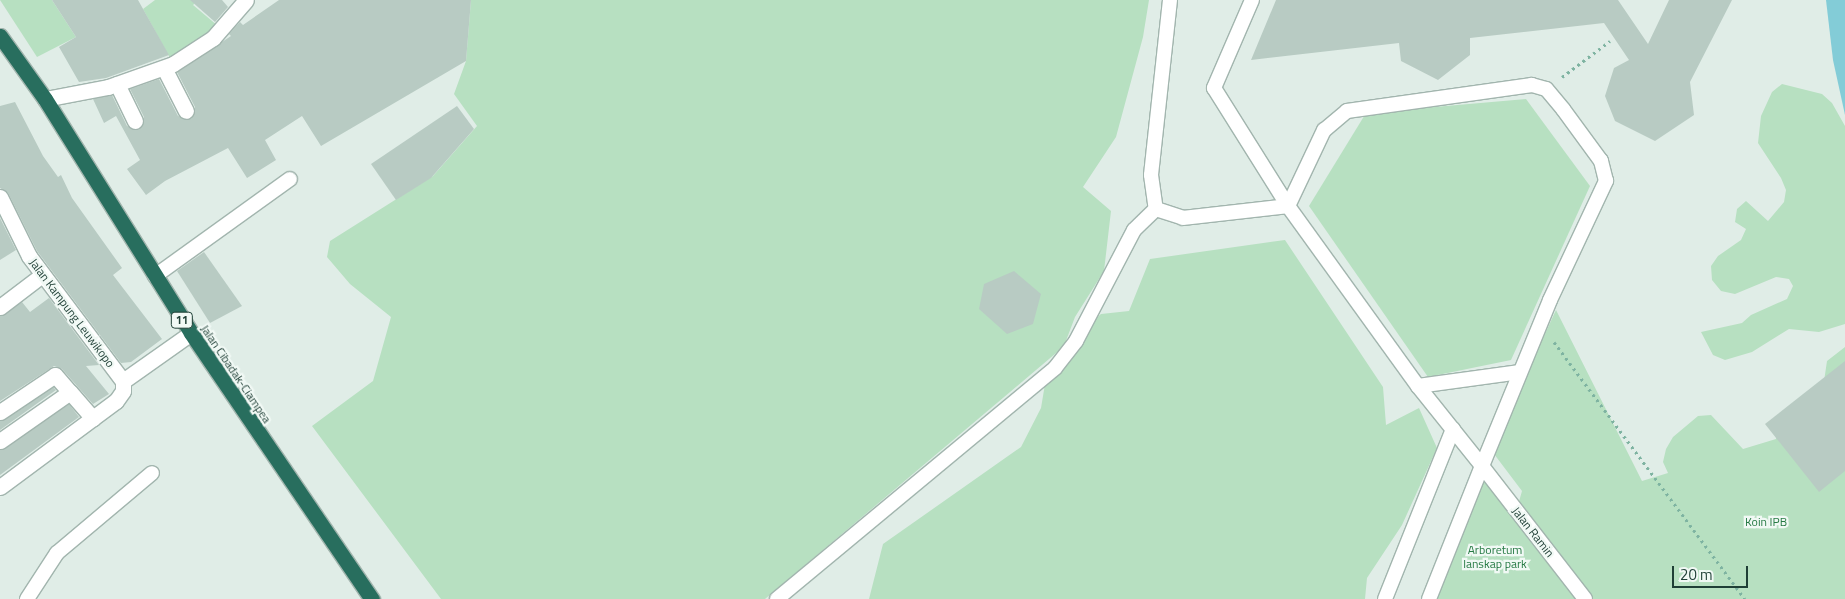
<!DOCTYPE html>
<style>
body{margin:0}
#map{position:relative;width:1845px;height:599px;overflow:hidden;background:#e0ede7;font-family:"Titillium Web",sans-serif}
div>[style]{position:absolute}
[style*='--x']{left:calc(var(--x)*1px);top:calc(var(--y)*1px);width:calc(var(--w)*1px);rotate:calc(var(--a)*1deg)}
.green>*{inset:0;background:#b7e0c1}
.water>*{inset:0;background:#83ccd7}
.building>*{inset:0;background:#b8cbc3}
.path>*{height:3px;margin-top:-1.5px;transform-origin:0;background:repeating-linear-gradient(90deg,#7eb3a1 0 2.5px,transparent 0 6.5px)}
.roads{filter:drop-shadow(1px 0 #a2b5ae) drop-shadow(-1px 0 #a2b5ae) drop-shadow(0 1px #a2b5ae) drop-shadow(0 -1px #a2b5ae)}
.lane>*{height:14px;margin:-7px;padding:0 7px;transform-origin:7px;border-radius:7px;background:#fff}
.street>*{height:15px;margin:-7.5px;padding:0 7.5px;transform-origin:7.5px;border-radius:7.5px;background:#fff}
.highway>*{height:15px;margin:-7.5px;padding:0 7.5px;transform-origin:7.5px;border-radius:7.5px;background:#286e5e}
span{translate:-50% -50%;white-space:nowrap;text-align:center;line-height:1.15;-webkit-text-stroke:4.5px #f1f9f5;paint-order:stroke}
.shield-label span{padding:1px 4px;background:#f1f9f5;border:1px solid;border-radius:4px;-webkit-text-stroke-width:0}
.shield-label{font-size:11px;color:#1f3f36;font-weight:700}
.street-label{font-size:12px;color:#1f3f36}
.park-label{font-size:12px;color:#267a44}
.scale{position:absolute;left:1672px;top:566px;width:76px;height:22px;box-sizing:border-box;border:2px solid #1f3f36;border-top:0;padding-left:6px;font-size:15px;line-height:18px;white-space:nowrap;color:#1f3f36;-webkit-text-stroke:4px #f1f9f5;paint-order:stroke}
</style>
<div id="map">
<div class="green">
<div style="clip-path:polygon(0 0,52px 0,76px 37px,37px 57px)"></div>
<div style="clip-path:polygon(155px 0,198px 0,193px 5px,218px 26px,170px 58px,143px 9px)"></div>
<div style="clip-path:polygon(471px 0,1149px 0,1143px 37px,1116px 137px,1083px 187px,1111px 211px,1104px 271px,1075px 317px,1064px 346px,1101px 314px,1129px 311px,1150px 259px,1285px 240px,1383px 387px,1386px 425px,1419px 408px,1437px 448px,1402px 525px,1367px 578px,1365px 599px,869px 599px,883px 544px,1021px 447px,1041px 408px,1045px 384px,1062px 348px,765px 599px,441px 599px,312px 426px,373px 381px,391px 317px,350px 284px,327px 257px,330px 241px,433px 176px,477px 126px,454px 94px,466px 61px)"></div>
<div style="clip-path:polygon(1782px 84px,1822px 94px,1832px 103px,1845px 126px,1845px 324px,1819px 332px,1789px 329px,1752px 352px,1725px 360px,1713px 355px,1701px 332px,1742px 323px,1751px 315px,1787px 299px,1793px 286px,1789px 279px,1776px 277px,1735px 294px,1721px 291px,1712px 280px,1711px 266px,1718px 256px,1741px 240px,1746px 229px,1735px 222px,1737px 209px,1746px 201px,1768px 221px,1784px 202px,1786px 190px,1781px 178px,1758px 143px,1761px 116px,1772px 92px)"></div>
<div style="clip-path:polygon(1526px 99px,1590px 186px,1511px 360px,1428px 377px,1309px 206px,1366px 113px)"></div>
<div style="clip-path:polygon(1556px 310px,1642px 481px,1668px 473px,1663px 462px,1666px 449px,1673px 437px,1698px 416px,1711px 415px,1743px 449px,1776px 439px,1776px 431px,1823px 388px,1827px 361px,1845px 347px,1845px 599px,1435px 599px,1483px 471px,1518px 505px,1522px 491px,1491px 450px)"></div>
</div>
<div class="water">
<div style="clip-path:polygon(1826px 0,1845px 0,1845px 115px,1833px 60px)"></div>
</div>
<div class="building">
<div style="clip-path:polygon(52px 0,138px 0,169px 55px,106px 78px,79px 82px,59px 47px,76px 37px)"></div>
<div style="clip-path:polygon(190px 0,222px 0,228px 7px,215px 22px)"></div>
<div style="clip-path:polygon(279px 0,471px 0,466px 61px,321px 146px,302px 116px,265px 140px,276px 160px,247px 178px,228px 148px,165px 181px,146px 195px,127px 169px,140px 160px,116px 116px,104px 123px,93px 99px,112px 95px,127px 126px,139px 130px,144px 117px,130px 89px,159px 79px,178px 116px,191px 119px,195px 107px,177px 72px,231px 36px,229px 34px,240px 22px,243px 25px)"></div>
<div style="clip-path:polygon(1276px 0,1618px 0,1648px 44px,1669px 0,1732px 0,1690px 82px,1694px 115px,1655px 141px,1615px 121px,1605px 96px,1614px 68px,1629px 60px,1604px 23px,1470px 38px,1470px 55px,1438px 80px,1401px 61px,1399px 43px,1251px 60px)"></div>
<div style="clip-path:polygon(15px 102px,43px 156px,58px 177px,61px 175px,72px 198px,122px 268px,113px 275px,162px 339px,131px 362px,121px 363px,37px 251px,8px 193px,0 188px,0 106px)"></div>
<div style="clip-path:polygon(457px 106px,474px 129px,431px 178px,396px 200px,371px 164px)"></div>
<div style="clip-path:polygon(0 218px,16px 250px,0 260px)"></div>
<div style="clip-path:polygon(204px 252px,242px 306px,210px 323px,177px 271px)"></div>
<div style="clip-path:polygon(1014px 271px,1041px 294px,1033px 324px,1007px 334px,979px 309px,984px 284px)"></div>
<div style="clip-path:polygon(49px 298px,99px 365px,86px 366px,109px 394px,93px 404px,62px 369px,54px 366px,0 401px,0 316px,22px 302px,30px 312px)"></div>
<div style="clip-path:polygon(1845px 361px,1845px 471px,1819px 492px,1765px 424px)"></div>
<div style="clip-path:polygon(53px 387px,56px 390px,0 430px,0 421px)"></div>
<div style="clip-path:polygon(69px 404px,79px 417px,0 475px,0 450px)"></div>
</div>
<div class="path">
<div style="--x:1562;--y:77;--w:60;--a:-36.9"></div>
<div style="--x:1554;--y:342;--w:320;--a:53.4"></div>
</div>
<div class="roads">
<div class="lane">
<div style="--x:1170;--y:0;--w:176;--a:96.2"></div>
<div style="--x:1151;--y:175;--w:34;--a:82"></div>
<div style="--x:1156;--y:209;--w:28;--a:18"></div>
<div style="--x:1183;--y:218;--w:106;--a:-6.5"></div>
<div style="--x:1252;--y:0;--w:96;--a:113.4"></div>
<div style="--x:1214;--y:88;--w:139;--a:57.9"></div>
<div style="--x:1288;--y:206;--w:222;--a:54.2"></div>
<div style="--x:1418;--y:386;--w:102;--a:51.3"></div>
<div style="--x:1482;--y:466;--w:179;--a:-67.7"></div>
<div style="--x:1550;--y:300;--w:132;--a:-64.8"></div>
<div style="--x:1606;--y:181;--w:21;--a:-104"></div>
<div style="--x:1601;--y:161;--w:64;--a:-126.2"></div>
<div style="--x:1563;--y:109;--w:26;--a:-130"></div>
<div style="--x:1546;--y:89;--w:15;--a:-164"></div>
<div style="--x:1532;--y:85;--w:187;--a:172"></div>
<div style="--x:1347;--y:111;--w:30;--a:140"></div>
<div style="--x:1324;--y:130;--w:84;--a:115.3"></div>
<div style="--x:155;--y:276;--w:166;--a:-35.7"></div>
<div style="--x:1418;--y:386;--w:103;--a:-7.8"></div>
<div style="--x:1482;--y:466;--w:168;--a:52.2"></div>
<div style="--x:27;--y:599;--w:55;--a:-56.9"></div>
<div style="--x:57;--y:553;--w:124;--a:-40.1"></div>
<div style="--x:777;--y:599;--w:361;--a:-39.7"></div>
<div style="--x:1055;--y:368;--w:34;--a:-52"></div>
<div style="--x:1076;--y:341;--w:125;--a:-62.4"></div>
<div style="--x:1134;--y:230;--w:30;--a:-44"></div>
<div style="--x:1385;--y:599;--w:183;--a:-68.2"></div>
<div style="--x:1429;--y:599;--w:143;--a:-68.3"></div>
</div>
<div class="street">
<div style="--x:164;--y:68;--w:48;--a:62.9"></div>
<div style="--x:117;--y:84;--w:41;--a:64.1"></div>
<div style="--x:45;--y:99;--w:64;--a:-10.8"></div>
<div style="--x:108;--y:87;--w:69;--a:-19.5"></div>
<div style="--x:173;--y:64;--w:48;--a:-33"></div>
<div style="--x:213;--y:38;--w:50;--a:-49"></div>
<div style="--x:0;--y:197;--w:66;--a:63.8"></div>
<div style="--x:29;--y:256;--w:156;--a:53.1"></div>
<div style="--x:123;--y:381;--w:83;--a:-35.2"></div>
<div style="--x:0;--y:307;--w:53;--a:-37.3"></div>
<div style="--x:0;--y:412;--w:66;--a:-33.9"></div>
<div style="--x:55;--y:375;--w:23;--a:49"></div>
<div style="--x:0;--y:441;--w:85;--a:-35"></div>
<div style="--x:70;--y:392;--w:35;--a:49"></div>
<div style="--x:0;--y:487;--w:144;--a:-36.6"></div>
<div style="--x:116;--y:401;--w:12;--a:-55"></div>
<div style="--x:123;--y:391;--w:10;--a:-90"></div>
</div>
<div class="highway">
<div style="--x:0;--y:36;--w:77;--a:54.5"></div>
<div style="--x:45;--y:99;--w:276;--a:58"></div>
<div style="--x:191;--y:333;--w:322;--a:55.8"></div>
</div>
</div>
<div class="shield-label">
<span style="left:182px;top:320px">11</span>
</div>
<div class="street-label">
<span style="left:72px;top:313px;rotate:53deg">Jalan Kampung Leuwikopo</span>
<span style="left:236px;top:374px;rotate:56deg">Jalan Cibadak-Ciampea</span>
<span style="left:1533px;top:532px;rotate:52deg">Jalan Ramin</span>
</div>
<div class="park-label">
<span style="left:1766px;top:522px">Koin IPB</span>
<span style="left:1495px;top:557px">Arboretum<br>lanskap park</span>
</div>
<div class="scale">20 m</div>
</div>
